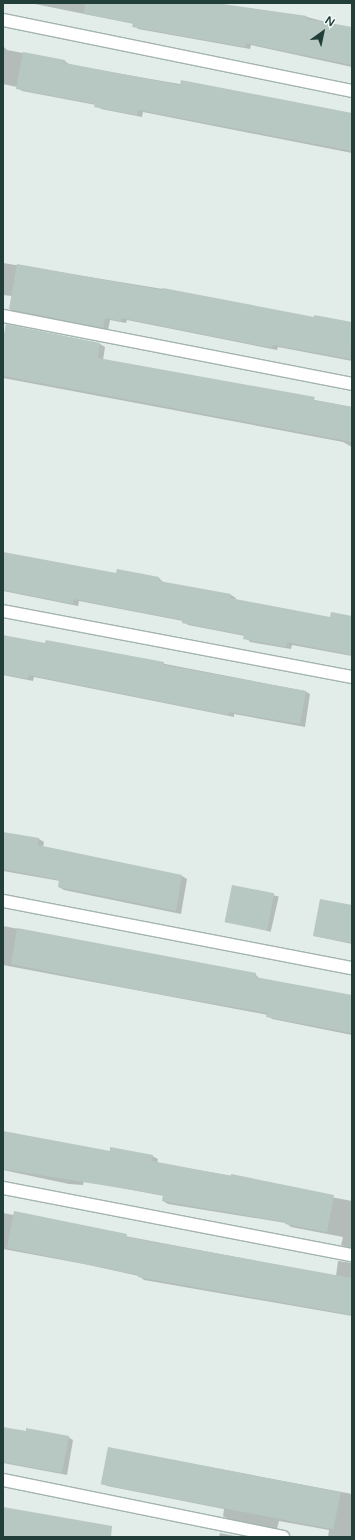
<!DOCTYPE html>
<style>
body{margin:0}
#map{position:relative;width:355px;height:1540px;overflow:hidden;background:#e2ece9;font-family:"Varela Round",sans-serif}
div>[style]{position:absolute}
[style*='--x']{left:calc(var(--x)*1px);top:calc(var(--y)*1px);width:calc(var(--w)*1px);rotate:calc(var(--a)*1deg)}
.shadow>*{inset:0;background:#0003;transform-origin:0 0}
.building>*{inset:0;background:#b7c7c2;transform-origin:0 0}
.roads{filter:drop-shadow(1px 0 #a4b4b0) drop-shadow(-1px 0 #a4b4b0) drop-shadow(0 1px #a4b4b0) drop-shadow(0 -1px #a4b4b0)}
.street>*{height:12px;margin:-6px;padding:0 6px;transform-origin:6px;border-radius:6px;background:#fff}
span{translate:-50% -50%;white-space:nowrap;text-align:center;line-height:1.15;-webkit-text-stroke:3px #f2f9f6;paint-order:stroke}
.frame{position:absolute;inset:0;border:4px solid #213e38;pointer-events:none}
.north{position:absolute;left:303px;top:12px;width:40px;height:40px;-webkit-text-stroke:3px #f2f9f6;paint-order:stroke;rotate:33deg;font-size:11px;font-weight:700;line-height:16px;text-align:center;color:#213e38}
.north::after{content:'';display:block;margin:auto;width:14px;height:18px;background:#213e38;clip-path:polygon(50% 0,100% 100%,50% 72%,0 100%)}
</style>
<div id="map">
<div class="shadow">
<div style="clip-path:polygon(30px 3px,202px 3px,307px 17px,352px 29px,352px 67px,251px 45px,250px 49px,138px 29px,134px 24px)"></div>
<div style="clip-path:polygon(3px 46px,7px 50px,65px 61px,70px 65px,352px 114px,352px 153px,143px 112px,142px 117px,101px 109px,96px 105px,22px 91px,17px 87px,3px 84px)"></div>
<div style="clip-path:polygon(3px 263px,163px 289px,314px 319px,315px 316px,352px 323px,352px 361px,278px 347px,277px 350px,127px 320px,126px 323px,110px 320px,108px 330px,15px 312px,10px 309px,12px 296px,3px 295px)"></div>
<div style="clip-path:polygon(7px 325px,100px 344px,105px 347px,103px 360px,352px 407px,352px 447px,343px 442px,3px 378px,3px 340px)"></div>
<div style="clip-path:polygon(3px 553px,117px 575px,118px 570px,159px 578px,164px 583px,231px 595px,236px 598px,235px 600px,331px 618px,352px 618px,352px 656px,292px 645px,291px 649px,250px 642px,245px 636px,188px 625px,183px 621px,79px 601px,78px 606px,3px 591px)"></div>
<div style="clip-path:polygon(3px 636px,46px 644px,46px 641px,305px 691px,310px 694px,305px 727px,234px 714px,234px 717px,34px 677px,33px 681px,3px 675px)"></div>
<div style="clip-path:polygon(3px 833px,39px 839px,44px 842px,43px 847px,182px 876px,187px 879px,181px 914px,64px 890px,59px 887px,60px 881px,3px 871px)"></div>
<div style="left:233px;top:886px;width:47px;height:36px;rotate:13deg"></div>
<div style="clip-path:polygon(352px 906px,352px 944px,314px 936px)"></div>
<div style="clip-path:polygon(3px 926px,255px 974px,260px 979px,352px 996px,352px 1035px,272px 1019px,268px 1015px,3px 965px)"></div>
<div style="clip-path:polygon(3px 1132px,110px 1152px,152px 1156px,158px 1159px,157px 1163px,273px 1183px,278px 1187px,352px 1201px,352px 1249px,341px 1245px,343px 1237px,291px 1227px,286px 1223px,168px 1204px,163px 1201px,164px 1196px,84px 1181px,83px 1185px,69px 1184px,3px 1170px)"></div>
<div style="clip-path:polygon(3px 1213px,336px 1276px,338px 1261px,352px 1263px,352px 1316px,144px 1280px,139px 1276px,84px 1264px,3px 1249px)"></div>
<div style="clip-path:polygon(3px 1428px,68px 1437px,73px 1440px,67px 1475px,3px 1463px)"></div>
<div style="clip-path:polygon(109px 1448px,352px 1494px,352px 1537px,328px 1537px,329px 1530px,279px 1521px,277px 1529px,228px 1519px,223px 1516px,224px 1509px,107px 1486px,102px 1483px)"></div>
<div style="clip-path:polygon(220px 1533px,240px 1537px,219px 1537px)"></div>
</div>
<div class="building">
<div style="clip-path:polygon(85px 3px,216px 3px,307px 16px,307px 19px,352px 27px,352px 65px,246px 43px,245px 47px,132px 27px,133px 23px,84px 14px)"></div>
<div style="clip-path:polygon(23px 52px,65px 60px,65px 63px,180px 85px,181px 80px,352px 113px,352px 151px,138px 110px,137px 115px,94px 107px,95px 104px,16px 89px)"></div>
<div style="clip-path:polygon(17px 264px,162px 290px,163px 288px,314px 317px,314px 315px,352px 322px,350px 359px,273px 345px,272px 348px,122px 318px,121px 321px,105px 318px,103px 328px,9px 309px)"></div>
<div style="clip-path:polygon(6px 324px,100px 343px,98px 358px,315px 397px,314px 400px,352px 407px,352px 442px,3px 376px,3px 339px)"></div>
<div style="clip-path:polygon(3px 552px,116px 573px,117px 569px,159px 577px,159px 581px,231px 594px,230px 598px,330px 617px,331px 612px,352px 616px,352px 655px,287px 642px,286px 647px,243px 639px,244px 635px,182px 623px,182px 620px,74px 599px,73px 604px,3px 590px)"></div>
<div style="clip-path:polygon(3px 635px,45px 643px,46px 640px,164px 662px,164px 665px,306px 691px,300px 724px,229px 712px,228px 715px,29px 675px,28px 679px,3px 674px)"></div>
<div style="clip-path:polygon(3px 832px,39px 838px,38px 845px,182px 875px,176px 911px,58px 887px,59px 880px,3px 869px)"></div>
<div style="left:232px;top:885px;width:43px;height:38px;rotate:11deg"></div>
<div style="clip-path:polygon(320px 899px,352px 905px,352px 943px,313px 936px)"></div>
<div style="clip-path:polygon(17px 928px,256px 973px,255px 977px,352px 995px,352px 1033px,266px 1017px,267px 1013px,147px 992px,11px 964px)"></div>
<div style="clip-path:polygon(3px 1131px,110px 1151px,110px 1147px,153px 1155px,152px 1161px,231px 1176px,231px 1174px,334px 1195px,327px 1232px,285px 1224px,285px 1222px,162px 1201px,163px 1195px,3px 1169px)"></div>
<div style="clip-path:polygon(14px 1211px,127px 1234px,126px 1237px,352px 1278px,352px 1315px,138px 1277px,138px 1275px,7px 1248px)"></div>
<div style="clip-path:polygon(3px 1427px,26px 1431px,26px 1428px,69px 1436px,62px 1473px,3px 1462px)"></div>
<div style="left:108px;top:1447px;width:237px;height:38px;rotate:11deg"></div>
<div style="clip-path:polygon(3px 1507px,112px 1526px,111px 1537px,3px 1537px)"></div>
</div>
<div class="roads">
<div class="street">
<div style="--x:3;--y:20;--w:356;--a:11.5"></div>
<div style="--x:3;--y:316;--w:356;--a:11"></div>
<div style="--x:3;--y:611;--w:355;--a:10.7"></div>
<div style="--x:3;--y:901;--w:355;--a:10.9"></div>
<div style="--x:3;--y:1188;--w:355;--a:10.9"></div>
<div style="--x:3;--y:1480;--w:286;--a:11.5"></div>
</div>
</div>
<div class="frame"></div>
<div class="north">N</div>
</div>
